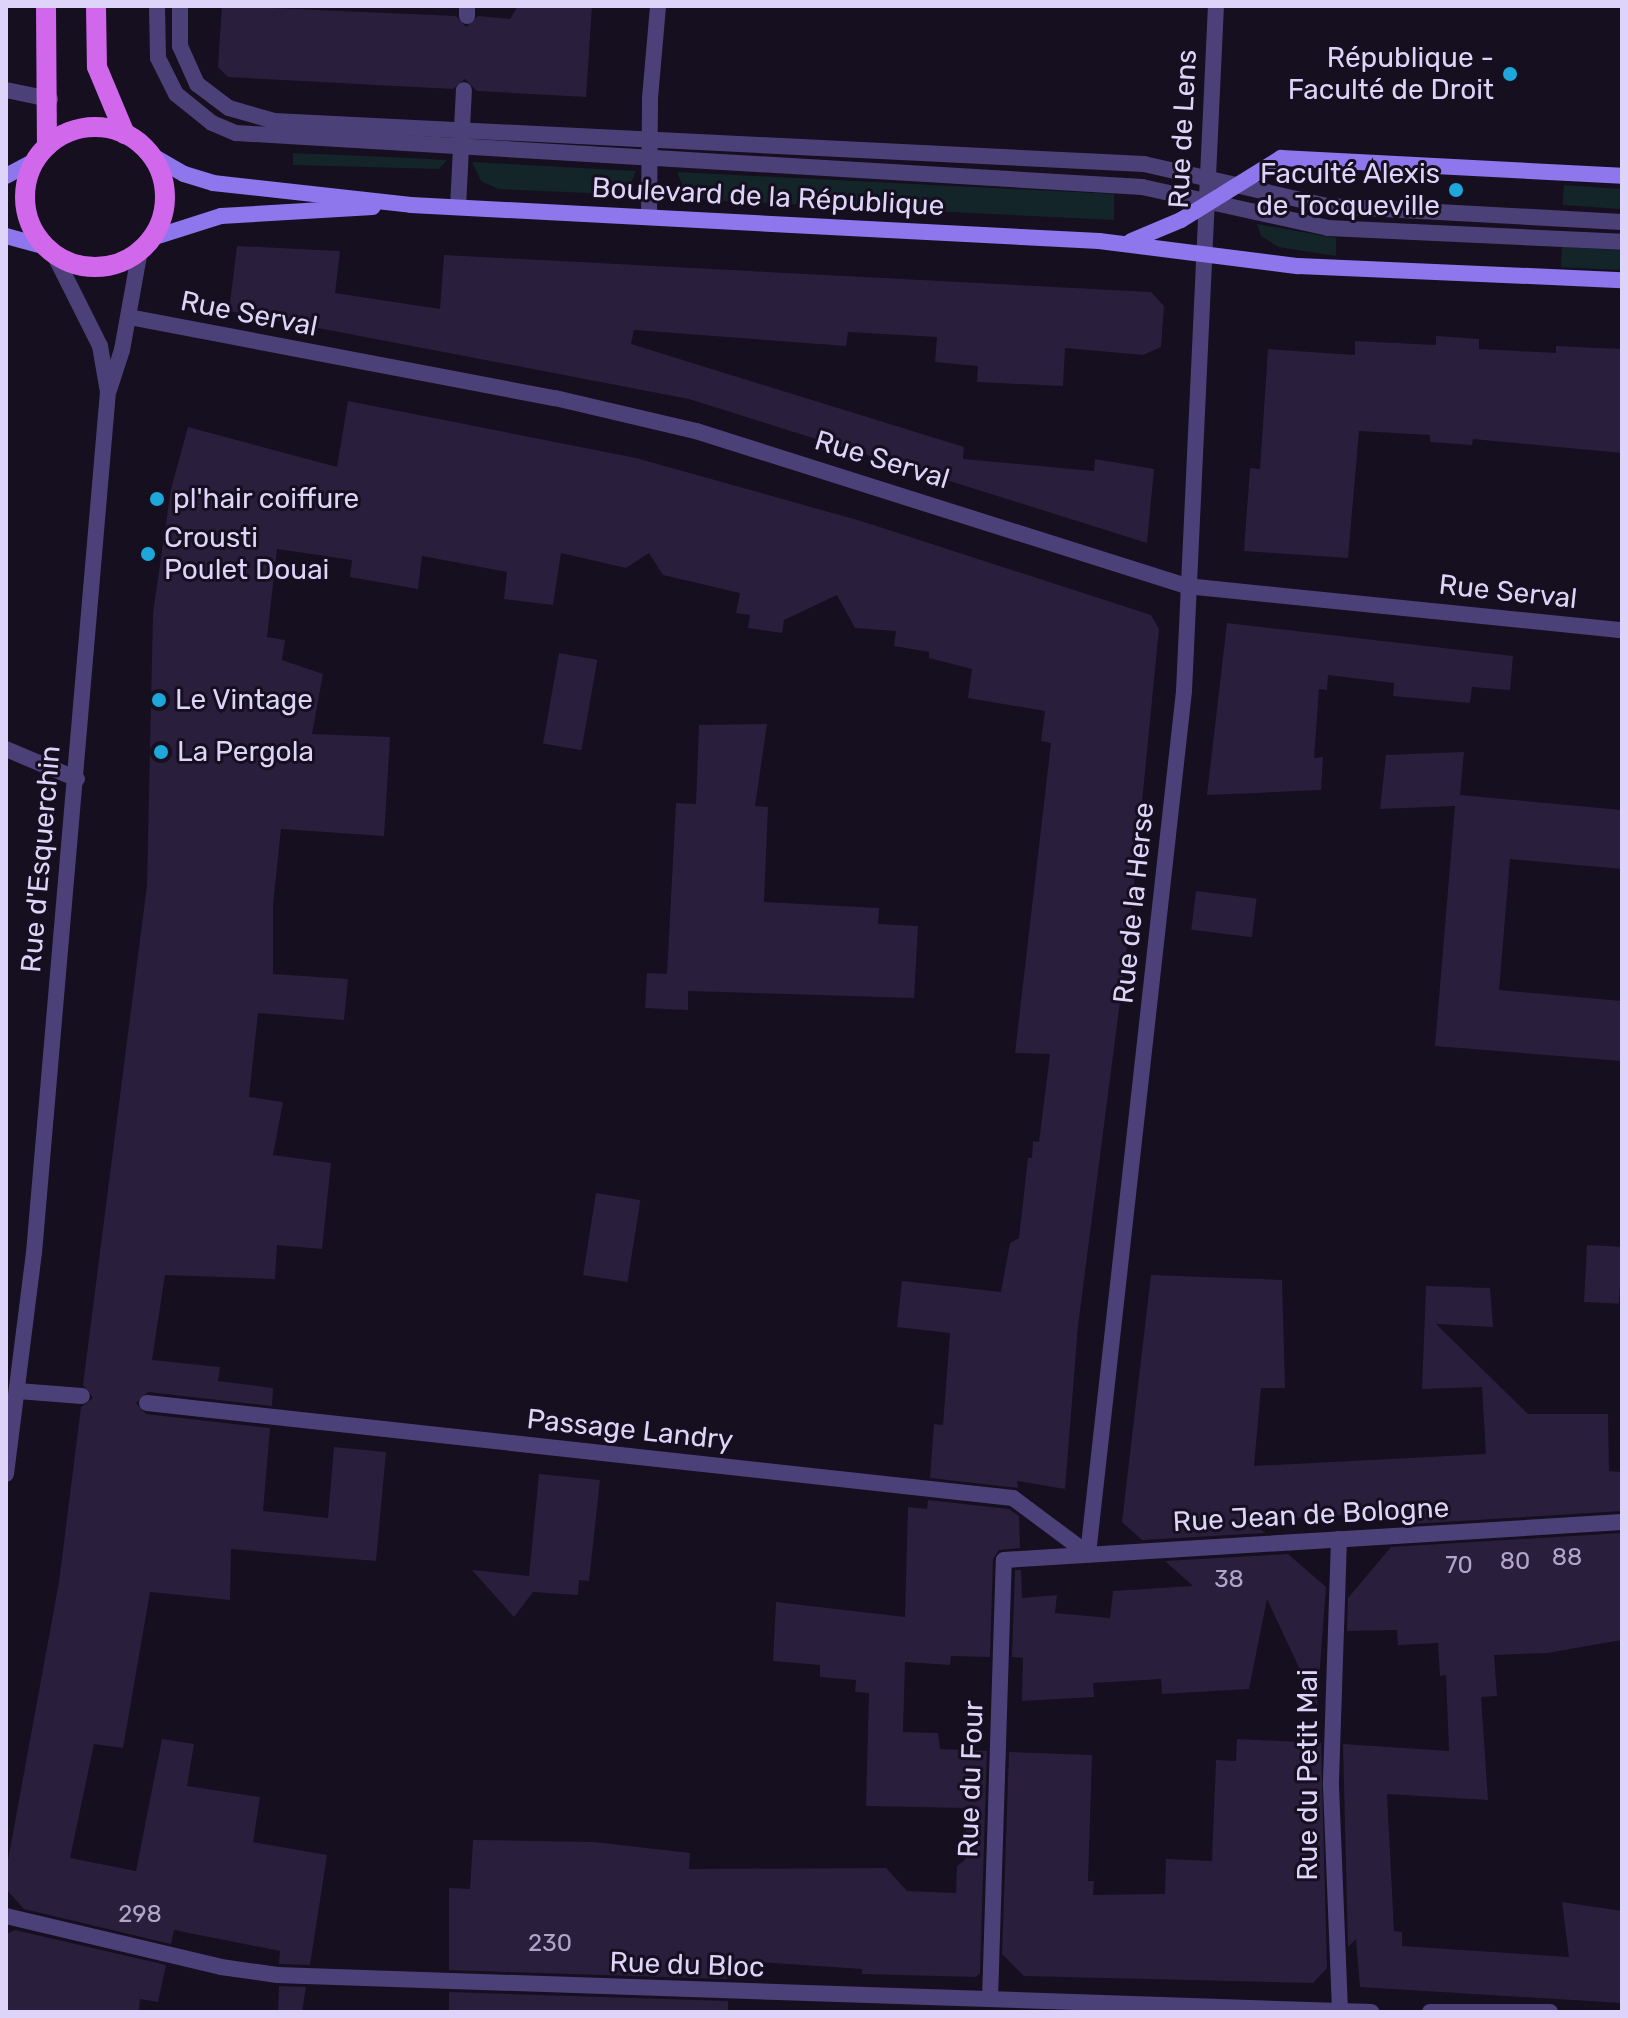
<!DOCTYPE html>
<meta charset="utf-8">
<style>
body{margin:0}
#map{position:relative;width:1628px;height:2018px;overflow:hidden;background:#150f1f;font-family:Rubik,sans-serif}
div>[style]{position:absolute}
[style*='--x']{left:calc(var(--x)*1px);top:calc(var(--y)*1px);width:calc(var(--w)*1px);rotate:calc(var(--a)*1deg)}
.green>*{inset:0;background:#132528;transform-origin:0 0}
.building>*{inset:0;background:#2a1e3d;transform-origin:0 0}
.lane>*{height:16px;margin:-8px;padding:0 8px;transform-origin:8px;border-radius:8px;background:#4c4078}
.street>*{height:16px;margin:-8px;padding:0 8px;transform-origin:8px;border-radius:8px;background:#4c4078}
.secondary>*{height:16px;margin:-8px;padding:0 8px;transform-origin:8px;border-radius:8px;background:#8e76ed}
.primary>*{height:20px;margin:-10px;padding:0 10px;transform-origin:10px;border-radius:10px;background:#d168eb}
.primary>.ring{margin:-10px;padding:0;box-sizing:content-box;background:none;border:20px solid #d168eb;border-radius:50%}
.dots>*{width:22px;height:22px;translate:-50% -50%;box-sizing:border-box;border:4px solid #150f1f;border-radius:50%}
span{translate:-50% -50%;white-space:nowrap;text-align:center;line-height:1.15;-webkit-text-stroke:6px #150f1f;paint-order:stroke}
.number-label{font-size:24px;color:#b1a6ca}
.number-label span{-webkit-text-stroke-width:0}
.poi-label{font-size:28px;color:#ded3f9}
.right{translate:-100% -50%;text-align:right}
.left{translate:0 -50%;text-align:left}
.street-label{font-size:28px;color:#ded3f9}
.frame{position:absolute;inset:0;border:8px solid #ded3f9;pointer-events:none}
</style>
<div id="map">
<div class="green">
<div style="clip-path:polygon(293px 153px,390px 157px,447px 160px,439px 169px,293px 165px)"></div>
<div style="clip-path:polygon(472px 162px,636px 171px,630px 185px,612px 194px,498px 189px,481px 181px)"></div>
<div style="clip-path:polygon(677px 172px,1114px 194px,1114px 220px,706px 200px,685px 192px)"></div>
<div style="left:1564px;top:185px;width:58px;height:20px;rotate:4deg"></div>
<div style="clip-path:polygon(1257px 224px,1336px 238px,1336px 256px,1278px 247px,1261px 236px)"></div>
<div style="left:1562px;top:247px;width:60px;height:20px;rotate:3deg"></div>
</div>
<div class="building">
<div style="clip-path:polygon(222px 6px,456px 16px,466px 27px,478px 16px,510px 19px,518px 6px,592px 6px,586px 97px,477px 91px,465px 79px,453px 89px,228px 77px,218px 67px)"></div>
<div style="clip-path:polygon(237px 246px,340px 251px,335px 293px,440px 309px,444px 255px,1151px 292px,1164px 306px,1161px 347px,1143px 355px,1065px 348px,1063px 386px,977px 382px,978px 366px,935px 362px,937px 337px,848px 332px,846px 346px,634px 330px,631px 344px,964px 447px,963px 459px,1094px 471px,1095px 459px,1154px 469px,1147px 543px,689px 399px,229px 311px)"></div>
<div style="clip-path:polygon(1436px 336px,1479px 339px,1479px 349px,1556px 353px,1556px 346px,1622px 349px,1622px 453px,1473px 439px,1472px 445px,1430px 442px,1430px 435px,1359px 431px,1348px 558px,1244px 551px,1250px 468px,1260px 469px,1268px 349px,1355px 355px,1355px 341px,1436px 345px)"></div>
<div style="clip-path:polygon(348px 401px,636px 458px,861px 521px,1151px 615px,1159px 629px,1130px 924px,1078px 1326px,1065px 1489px,1017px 1481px,1018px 1488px,930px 1478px,934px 1424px,943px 1425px,950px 1333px,897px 1327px,902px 1281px,1001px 1292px,1010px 1243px,1019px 1238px,1028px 1158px,1032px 1158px,1033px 1141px,1039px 1142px,1050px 1054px,1015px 1053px,1051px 743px,1041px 741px,1045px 711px,968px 698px,972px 669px,929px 658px,929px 652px,894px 646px,896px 631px,855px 628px,837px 595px,784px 620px,782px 633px,748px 628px,750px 615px,736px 613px,740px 593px,663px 575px,649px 553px,626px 568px,561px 553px,553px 605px,504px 599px,507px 572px,422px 556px,418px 589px,350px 577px,352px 560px,277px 549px,267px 637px,285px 640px,282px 660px,323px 674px,312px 734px,390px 737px,384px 836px,281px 829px,273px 904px,273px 974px,348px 979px,344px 1020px,258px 1013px,249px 1097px,283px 1102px,273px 1155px,331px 1163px,322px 1249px,277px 1245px,275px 1279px,165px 1275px,152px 1360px,220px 1367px,218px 1381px,273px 1388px,272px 1406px,148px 1392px,136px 1403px,146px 1414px,270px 1428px,263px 1511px,328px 1518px,334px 1447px,386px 1452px,376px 1561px,231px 1549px,230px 1600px,150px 1592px,123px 1748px,94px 1744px,70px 1858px,136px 1871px,162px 1739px,194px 1744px,187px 1786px,260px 1797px,253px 1842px,327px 1855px,310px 1965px,279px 1964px,280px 1951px,174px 1930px,171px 1944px,24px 1909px,6px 1889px,6px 1871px,59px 1582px,81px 1407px,93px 1398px,83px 1385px,147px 885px,153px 613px,171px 489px,188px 427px,337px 467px)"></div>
<div style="clip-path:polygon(1227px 623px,1513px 656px,1510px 690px,1472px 687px,1470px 703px,1393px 696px,1394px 683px,1328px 675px,1327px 690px,1319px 689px,1314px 758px,1323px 757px,1321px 790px,1207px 795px)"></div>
<div style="left:559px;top:653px;width:39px;height:92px;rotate:10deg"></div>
<div style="clip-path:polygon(767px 724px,755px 806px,768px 807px,764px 902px,879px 908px,878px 924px,918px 926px,914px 998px,688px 991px,688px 1010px,645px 1008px,647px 973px,667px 974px,676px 803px,696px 804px,699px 725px)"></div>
<div style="clip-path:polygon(1464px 752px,1460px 795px,1622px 810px,1622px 869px,1510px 859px,1499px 990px,1622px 1001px,1622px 1061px,1435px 1046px,1455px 806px,1380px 809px,1386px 755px)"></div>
<div style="left:1196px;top:891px;width:61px;height:39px;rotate:7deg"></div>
<div style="left:596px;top:1193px;width:45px;height:83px;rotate:9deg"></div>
<div style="left:1587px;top:1245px;width:35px;height:57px;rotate:3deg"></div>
<div style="clip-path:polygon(1151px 1275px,1282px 1280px,1285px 1388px,1261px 1388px,1254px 1466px,1486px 1454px,1482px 1387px,1422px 1389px,1426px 1286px,1490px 1288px,1493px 1327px,1436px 1324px,1528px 1414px,1608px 1414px,1609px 1471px,1622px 1472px,1622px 1511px,1410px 1524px,1420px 1513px,1340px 1515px,1251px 1521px,1265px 1533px,1142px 1540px,1122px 1522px)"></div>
<div style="clip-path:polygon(539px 1474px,600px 1480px,589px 1581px,579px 1580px,578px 1595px,533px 1592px,514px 1617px,472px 1570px,529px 1576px)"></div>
<div style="clip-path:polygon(928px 1500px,1009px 1509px,1019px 1516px,1020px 1548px,999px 1550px,993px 1559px,990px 1657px,951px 1656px,950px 1665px,905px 1662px,903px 1732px,938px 1733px,940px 1749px,987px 1751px,980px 1973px,976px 1977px,862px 1974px,862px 1969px,730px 1960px,729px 1979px,449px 1970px,449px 1888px,470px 1889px,473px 1840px,594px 1842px,690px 1853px,689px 1869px,886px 1868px,907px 1891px,956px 1893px,957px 1866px,965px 1860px,967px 1808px,866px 1806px,869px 1693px,855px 1692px,856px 1680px,820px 1677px,820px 1665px,773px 1661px,776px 1602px,905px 1617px,908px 1507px,927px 1509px)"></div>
<div style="clip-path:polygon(1622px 1533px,1622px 1640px,1547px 1653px,1494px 1655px,1497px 1696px,1481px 1697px,1488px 1800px,1387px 1794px,1394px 1931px,1402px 1932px,1402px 1946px,1569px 1957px,1562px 1902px,1622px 1911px,1622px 2003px,1360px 1987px,1356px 1939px,1348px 1947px,1343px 1744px,1449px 1751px,1446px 1675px,1440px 1676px,1438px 1643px,1398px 1645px,1397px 1630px,1347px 1631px,1348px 1598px,1391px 1547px)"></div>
<div style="clip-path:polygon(1288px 1554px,1326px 1587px,1317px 1706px,1267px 1599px,1249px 1689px,1162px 1694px,1161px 1679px,1093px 1683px,1094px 1697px,1022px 1701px,1023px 1658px,1012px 1657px,1015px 1570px,1021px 1570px,1022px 1598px,1057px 1595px,1055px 1613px,1110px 1618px,1113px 1591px,1193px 1586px,1165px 1561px)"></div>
<div style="clip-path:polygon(1237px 1739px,1321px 1743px,1327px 1968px,1313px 1983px,1024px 1976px,1002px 1954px,1009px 1752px,1092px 1755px,1088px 1881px,1094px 1881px,1093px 1895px,1165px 1894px,1166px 1859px,1212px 1861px,1216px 1760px,1236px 1761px)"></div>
<div style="clip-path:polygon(15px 1930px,166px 1965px,158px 2002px,140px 1999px,139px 2012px,6px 2012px,6px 1934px)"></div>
<div style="clip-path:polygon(279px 1986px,306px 1987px,302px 2012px,278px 2012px)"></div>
<div style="clip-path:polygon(449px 1992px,728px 2001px,728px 2012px,449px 2012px)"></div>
</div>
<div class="lane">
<div style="--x:157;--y:6;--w:52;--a:88.9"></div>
<div style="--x:158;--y:58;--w:40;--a:63.4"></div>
<div style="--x:176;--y:94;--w:46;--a:38.9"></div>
<div style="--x:212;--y:123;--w:26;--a:23"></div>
<div style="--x:236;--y:133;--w:908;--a:3.41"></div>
<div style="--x:1142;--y:187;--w:190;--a:12.4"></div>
<div style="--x:1328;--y:228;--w:294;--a:2.7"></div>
<div style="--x:180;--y:6;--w:40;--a:90"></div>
<div style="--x:180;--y:46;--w:42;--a:65.9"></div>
<div style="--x:197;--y:84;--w:40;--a:37"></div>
<div style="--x:229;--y:108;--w:47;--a:16.1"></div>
<div style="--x:274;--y:121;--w:871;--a:2.83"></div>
<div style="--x:1144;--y:164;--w:189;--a:12.9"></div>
<div style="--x:1328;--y:206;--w:294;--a:3.1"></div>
<div style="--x:467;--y:6;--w:10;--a:90"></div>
<div style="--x:6;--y:90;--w:45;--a:11.6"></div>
<div style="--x:458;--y:207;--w:117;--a:-87.1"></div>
<div style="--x:649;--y:216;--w:118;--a:-89.5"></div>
<div style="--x:650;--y:98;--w:92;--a:-85"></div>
<div style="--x:18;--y:1391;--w:64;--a:4.5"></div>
<div style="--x:147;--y:1403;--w:871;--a:6.26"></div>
<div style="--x:1013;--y:1498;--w:94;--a:36.7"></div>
</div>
<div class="street">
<div style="--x:129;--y:317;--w:434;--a:10.8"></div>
<div style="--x:555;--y:398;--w:145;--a:13.2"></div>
<div style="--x:696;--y:431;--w:514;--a:17.55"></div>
<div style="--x:1186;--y:586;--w:438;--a:5.8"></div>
<div style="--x:109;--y:390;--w:42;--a:-72"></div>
<div style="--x:122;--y:350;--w:102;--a:-79.8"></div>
<div style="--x:6;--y:749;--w:77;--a:22.9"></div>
<div style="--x:6;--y:1474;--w:223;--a:-82.8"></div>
<div style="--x:34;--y:1253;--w:864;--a:-85.09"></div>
<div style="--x:108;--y:392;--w:47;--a:-99.9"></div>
<div style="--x:100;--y:346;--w:103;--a:-116.6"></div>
<div style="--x:1339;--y:1539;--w:247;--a:91.9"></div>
<div style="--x:1331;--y:1786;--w:225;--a:87.7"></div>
<div style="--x:1088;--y:1554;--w:868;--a:-83.65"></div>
<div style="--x:1184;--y:691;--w:686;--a:-87.33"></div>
<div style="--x:6;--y:1916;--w:221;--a:13.3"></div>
<div style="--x:221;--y:1967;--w:57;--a:8.1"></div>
<div style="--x:277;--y:1975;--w:1095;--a:1.94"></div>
<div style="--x:990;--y:1999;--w:439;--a:-88.2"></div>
<div style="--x:1004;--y:1560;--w:619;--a:-3.52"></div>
<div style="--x:1430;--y:2012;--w:120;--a:0"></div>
</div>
<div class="secondary">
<div style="--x:151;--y:155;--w:38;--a:30"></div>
<div style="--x:184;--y:174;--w:30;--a:17"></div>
<div style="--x:213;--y:183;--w:199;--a:6.3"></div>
<div style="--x:411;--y:205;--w:689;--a:3"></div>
<div style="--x:1099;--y:241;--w:201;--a:7.2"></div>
<div style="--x:1298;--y:266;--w:324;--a:2.5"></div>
<div style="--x:6;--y:176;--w:32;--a:-28"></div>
<div style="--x:6;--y:236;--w:41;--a:15.4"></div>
<div style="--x:152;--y:238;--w:72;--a:-17.7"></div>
<div style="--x:221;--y:216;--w:152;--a:-3.4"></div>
<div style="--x:1131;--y:241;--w:54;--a:-22.8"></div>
<div style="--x:1181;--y:220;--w:118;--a:-31.8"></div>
<div style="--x:1281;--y:158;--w:341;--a:3"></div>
</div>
<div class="primary">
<div style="--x:46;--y:6;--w:140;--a:89.6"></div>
<div style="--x:96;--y:6;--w:61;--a:89.1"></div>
<div style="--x:97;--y:67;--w:73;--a:67.3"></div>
<div class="ring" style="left:25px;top:127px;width:120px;height:120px"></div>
</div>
<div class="dots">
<div style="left:1510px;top:74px;background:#1da7db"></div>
<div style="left:1456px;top:190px;background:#1da7db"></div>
<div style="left:157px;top:499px;background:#1da7db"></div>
<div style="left:148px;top:554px;background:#1da7db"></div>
<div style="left:159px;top:700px;background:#1da7db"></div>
<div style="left:161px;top:752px;background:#1da7db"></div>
</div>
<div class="number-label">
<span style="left:1567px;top:1558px">88</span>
<span style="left:1515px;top:1562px">80</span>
<span style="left:1459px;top:1566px">70</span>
<span style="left:1229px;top:1580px">38</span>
<span style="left:140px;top:1915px">298</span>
<span style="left:550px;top:1944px">230</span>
</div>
<div class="poi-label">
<span class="right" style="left:1494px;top:74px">République -<br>Faculté de Droit</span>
<span class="right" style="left:1440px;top:190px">Faculté Alexis<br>de Tocqueville</span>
<span class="left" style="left:173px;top:499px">pl'hair coiffure</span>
<span class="left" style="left:164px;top:554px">Crousti<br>Poulet Douai</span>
<span class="left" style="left:175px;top:700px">Le Vintage</span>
<span class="left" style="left:177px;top:752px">La Pergola</span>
</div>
<div class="street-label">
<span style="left:1183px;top:129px;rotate:-87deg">Rue de Lens</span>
<span style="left:768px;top:197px;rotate:3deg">Boulevard de la République</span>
<span style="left:249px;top:314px;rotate:11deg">Rue Serval</span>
<span style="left:882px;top:460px;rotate:17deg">Rue Serval</span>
<span style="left:1508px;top:592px;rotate:6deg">Rue Serval</span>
<span style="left:41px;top:859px;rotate:-85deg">Rue d'Esquerchin</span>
<span style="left:1134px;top:903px;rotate:-84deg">Rue de la Herse</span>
<span style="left:630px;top:1430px;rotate:6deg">Passage Landry</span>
<span style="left:1311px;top:1515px;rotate:-3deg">Rue Jean de Bologne</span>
<span style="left:1308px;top:1775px;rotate:-90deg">Rue du Petit Mai</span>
<span style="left:971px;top:1779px;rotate:-88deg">Rue du Four</span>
<span style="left:687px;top:1965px;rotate:2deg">Rue du Bloc</span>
</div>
<div class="frame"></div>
</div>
